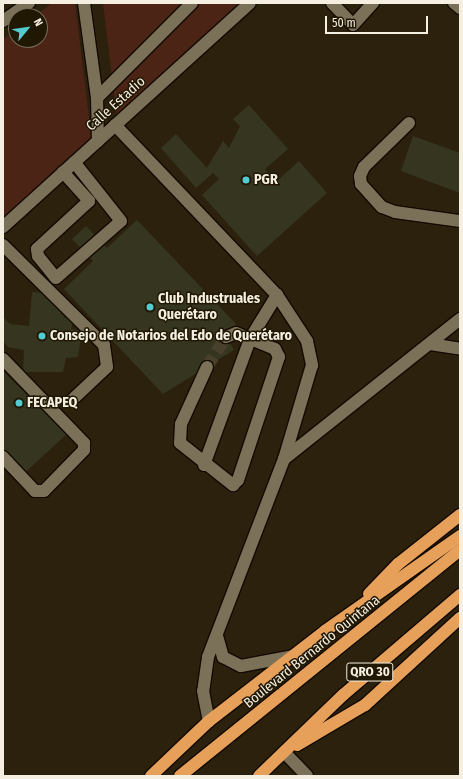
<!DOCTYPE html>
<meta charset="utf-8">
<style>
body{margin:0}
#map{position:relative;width:463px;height:779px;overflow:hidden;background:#2b210c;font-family:"Fira Sans Condensed",sans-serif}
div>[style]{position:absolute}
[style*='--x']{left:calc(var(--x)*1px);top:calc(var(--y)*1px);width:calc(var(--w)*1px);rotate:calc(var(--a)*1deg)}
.green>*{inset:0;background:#4c2415}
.building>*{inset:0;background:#363620}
.minor-tunnel>*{height:12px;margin-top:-6px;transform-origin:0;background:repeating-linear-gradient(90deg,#49402c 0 12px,transparent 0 18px)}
.roads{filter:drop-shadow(1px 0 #130a00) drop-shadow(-1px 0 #130a00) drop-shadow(0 1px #130a00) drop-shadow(0 -1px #130a00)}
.minor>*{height:12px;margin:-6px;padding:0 6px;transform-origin:6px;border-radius:6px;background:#7b7058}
.highway>*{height:12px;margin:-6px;padding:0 6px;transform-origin:6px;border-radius:6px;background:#e7a05a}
.dots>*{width:11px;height:11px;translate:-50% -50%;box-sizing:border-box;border:2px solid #211804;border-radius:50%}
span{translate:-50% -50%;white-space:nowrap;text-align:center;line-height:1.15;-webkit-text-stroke:3px #211804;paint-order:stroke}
.shield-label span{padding:1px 3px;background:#211804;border:1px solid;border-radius:3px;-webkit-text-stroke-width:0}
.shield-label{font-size:13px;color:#f5efe2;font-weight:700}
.street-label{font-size:14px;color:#f5efe2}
.poi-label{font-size:14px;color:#f5efe2;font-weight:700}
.left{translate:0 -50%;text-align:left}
.frame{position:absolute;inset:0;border:4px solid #f5efe2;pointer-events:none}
.north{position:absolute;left:8px;top:8px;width:40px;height:40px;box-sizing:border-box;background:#211804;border:1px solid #766e5d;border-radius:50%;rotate:61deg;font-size:11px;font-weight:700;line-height:16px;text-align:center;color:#f5efe2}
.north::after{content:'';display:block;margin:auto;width:14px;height:18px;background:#52ccd0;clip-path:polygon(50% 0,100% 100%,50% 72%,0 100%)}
.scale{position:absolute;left:325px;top:16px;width:103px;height:18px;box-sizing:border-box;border:2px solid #f5efe2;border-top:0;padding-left:5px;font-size:12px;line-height:14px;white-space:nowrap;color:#f5efe2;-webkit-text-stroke:3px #211804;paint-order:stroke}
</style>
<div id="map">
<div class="green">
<div style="clip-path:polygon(52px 3px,75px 3px,92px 142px,3px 222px,3px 39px,16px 30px,16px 40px,40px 40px,40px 16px,35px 16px)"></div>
<div style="clip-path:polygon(103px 3px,243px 3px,117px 119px)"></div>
</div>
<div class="building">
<div style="clip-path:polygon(249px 105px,288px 149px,265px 169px,276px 182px,299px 161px,327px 193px,257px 256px,202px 195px,219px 179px,213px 173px,196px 188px,161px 148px,176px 134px,207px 168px,223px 141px,229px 148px,240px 126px,233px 119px)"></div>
<div style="clip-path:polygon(413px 136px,460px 153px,460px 193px,401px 171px)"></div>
<div style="clip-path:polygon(137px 220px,236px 324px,225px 335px,234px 350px,163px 394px,64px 289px,93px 261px,72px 239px,86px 226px,107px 248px)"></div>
<div style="clip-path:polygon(32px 292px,47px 293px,65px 318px,74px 319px,71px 329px,82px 331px,78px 357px,66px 358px,63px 372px,23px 372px,24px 350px,8px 347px,3px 341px,4px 318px,10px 324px,29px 326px)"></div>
<div style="clip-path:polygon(3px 371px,67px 434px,21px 476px,3px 457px)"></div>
</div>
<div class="minor-tunnel">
<div style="--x:207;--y:367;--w:36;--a:-58"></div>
</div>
<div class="roads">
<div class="minor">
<div style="--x:84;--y:3;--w:96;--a:82.2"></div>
<div style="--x:97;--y:98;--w:43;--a:88.7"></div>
<div style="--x:332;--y:3;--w:30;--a:46"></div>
<div style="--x:353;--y:25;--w:30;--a:-48"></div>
<div style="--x:454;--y:3;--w:8;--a:40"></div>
<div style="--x:3;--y:21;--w:32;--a:-35"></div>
<div style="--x:97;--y:98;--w:134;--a:-45"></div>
<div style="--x:409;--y:123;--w:63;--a:135.6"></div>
<div style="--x:364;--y:167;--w:10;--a:114"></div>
<div style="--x:360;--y:176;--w:8;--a:83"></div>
<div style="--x:361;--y:184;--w:31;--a:48"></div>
<div style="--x:382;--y:207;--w:14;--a:21"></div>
<div style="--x:395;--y:212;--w:66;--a:7.9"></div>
<div style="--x:115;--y:125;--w:235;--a:46.4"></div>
<div style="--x:277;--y:295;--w:55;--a:56.9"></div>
<div style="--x:307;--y:341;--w:25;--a:78"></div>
<div style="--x:312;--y:365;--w:98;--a:106.6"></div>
<div style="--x:284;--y:459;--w:212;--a:111"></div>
<div style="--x:208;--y:657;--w:34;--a:98"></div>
<div style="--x:203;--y:691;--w:31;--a:79"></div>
<div style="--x:63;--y:172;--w:39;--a:48"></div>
<div style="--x:89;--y:201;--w:71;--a:137.3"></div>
<div style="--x:37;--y:249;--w:7;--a:82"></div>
<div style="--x:38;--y:256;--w:28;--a:51"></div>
<div style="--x:56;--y:278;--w:86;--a:-41.2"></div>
<div style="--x:121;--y:221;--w:75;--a:-128.5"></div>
<div style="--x:3;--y:227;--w:333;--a:-42.2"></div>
<div style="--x:3;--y:245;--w:142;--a:44.7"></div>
<div style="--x:104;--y:345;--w:22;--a:82"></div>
<div style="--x:107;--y:367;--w:48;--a:136.7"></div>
<div style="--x:430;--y:344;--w:30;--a:9"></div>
<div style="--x:3;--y:359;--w:117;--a:46"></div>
<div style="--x:84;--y:443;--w:7;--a:90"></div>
<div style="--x:84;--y:450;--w:57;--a:134.3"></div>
<div style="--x:44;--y:491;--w:9;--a:180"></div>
<div style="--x:35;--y:491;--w:47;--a:-133.3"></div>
<div style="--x:207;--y:367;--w:63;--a:114.5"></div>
<div style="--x:181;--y:424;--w:19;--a:93"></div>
<div style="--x:180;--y:443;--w:68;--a:38.4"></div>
<div style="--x:233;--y:485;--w:7;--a:-45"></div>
<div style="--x:238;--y:480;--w:130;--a:-71.6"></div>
<div style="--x:279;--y:357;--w:9;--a:-117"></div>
<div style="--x:275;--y:349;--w:42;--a:-157.7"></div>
<div style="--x:236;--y:333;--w:11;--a:158"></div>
<div style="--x:284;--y:459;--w:225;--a:-38.5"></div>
<div style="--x:204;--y:465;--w:134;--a:-69.9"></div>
<div style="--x:250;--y:339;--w:52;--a:-58.5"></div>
<div style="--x:217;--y:636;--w:22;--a:74"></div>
<div style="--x:223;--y:657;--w:20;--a:27"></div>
<div style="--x:241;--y:666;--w:54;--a:-10.7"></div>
<div style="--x:284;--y:752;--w:33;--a:46"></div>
</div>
<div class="highway">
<div style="--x:369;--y:594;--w:42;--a:-46"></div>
<div style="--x:398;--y:564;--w:79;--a:-38.3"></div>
<div style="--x:297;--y:745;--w:79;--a:-30.5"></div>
<div style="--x:365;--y:705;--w:129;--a:-42.5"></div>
<div style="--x:151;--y:776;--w:80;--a:-43.5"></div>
<div style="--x:209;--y:721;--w:147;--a:-37.8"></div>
<div style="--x:325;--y:631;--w:165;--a:-35.1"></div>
<div style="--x:180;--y:776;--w:360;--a:-38.9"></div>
<div style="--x:259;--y:776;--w:117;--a:-44"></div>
<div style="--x:343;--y:695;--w:154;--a:-40.5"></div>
</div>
</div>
<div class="dots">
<div style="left:246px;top:180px;background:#52ccd0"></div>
<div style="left:150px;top:307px;background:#52ccd0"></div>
<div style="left:42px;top:336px;background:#52ccd0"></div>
<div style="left:19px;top:403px;background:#52ccd0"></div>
</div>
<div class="shield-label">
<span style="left:370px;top:672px">QRO 30</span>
</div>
<div class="street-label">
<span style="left:116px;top:104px;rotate:-42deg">Calle Estadio</span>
<span style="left:312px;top:652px;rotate:-39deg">Boulevard Bernardo Quintana</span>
</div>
<div class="poi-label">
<span class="left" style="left:254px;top:180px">PGR</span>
<span class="left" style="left:158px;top:307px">Club Industruales<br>Querétaro</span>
<span class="left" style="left:50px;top:336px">Consejo de Notarios del Edo de Querétaro</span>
<span class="left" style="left:27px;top:403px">FECAPEQ</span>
</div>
<div class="frame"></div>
<div class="north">N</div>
<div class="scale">50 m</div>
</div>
